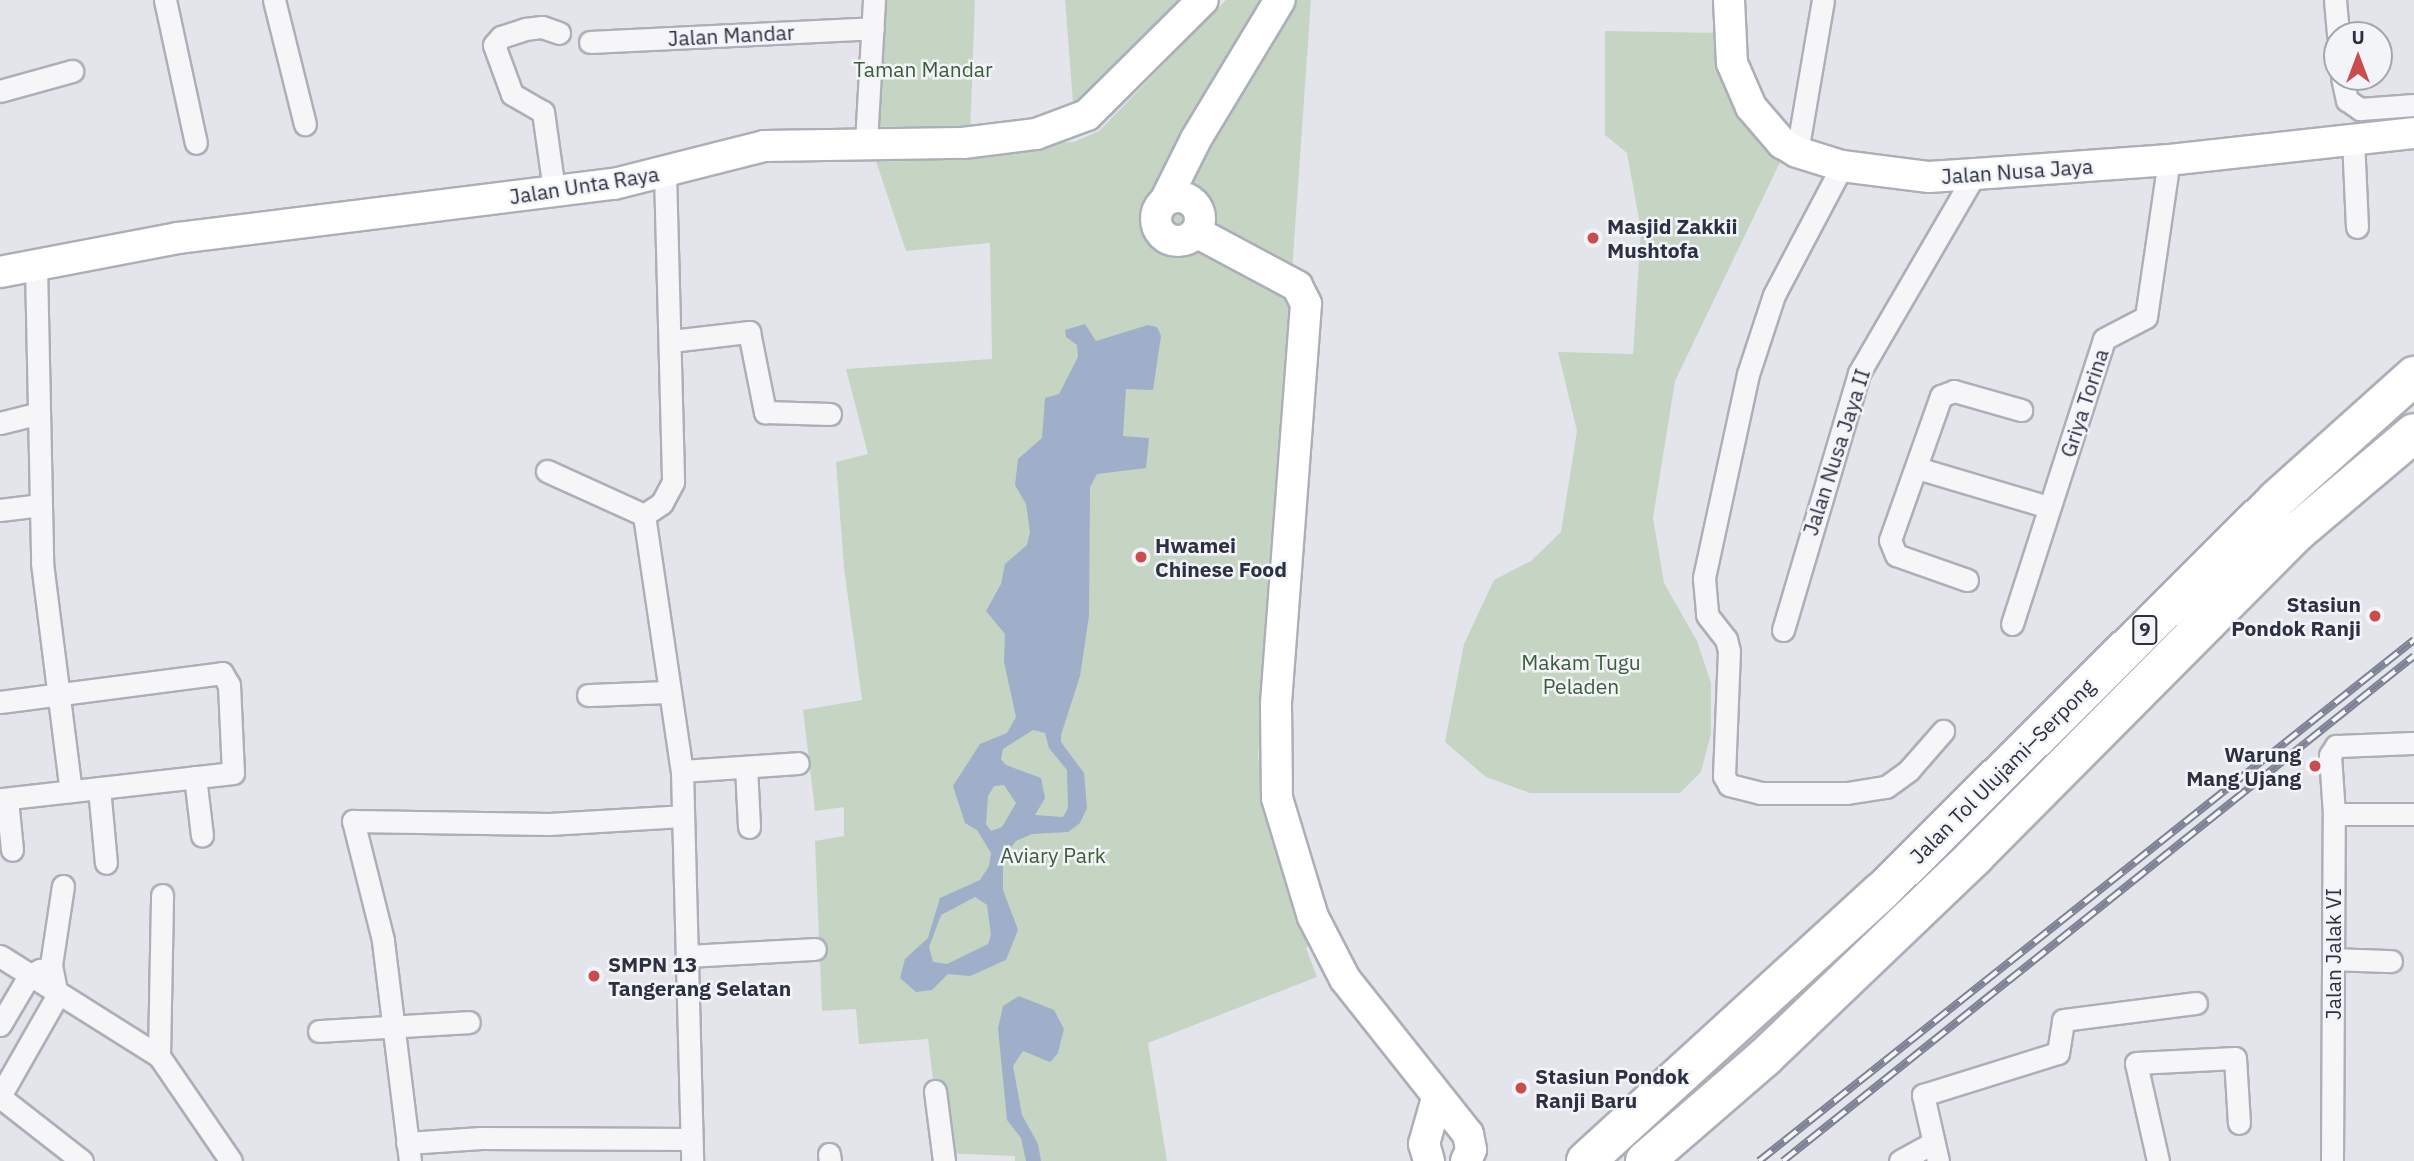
<!DOCTYPE html>
<meta charset="utf-8">
<style>
body{margin:0}
#map{position:relative;width:2414px;height:1161px;overflow:hidden;background:#e3e5eb;font-family:"IBM Plex Sans",sans-serif}
div>[style]{position:absolute}
[style*='--x']{left:calc(var(--x)*1px);top:calc(var(--y)*1px);width:calc(var(--w)*1px);rotate:calc(var(--a)*1deg)}
.green>*{inset:0;background:#c6d4c4}
.water>*{inset:0;background:#9faec9}
.roads{filter:drop-shadow(2px 0 #acafb8) drop-shadow(-2px 0 #acafb8) drop-shadow(0 2px #acafb8) drop-shadow(0 -2px #acafb8)}
.street>*{height:21px;margin:-10.5px;padding:0 10.5px;transform-origin:10.5px;border-radius:10.5px;background:#f6f6f9}
.secondary>*{height:30px;margin:-15px;padding:0 15px;transform-origin:15px;border-radius:15px;background:#fff}
.secondary>.ring{margin:-15px;padding:0;box-sizing:content-box;background:none;border:30px solid #fff;border-radius:50%}
.highway>*{height:38px;margin:-19px;padding:0 19px;transform-origin:19px;border-radius:19px;background:#fff}
.rail>*{height:8px;margin-top:-4px;transform-origin:0;background:repeating-linear-gradient(90deg,#f3f4f8 0 16px,#7d8294 0 32px);box-sizing:border-box;border-block:2px solid #7d8294}
.dots>*{width:19px;height:19px;translate:-50% -50%;box-sizing:border-box;border:4px solid #f3f4f8;border-radius:50%}
span{translate:-50% -50%;white-space:nowrap;text-align:center;line-height:1.15;-webkit-text-stroke:5px #f3f4f8;paint-order:stroke}
.shield-label span{padding:2px 5px;background:#f3f4f8;border:2px solid;border-radius:5px;-webkit-text-stroke-width:0}
.shield-label{font-size:19px;color:#2b3042;font-weight:700}
.street-label{font-size:21px;color:#2b3042}
.park-label{font-size:21px;color:#3b5d39}
.poi-label{font-size:21px;color:#2b3042;font-weight:700}
.left{translate:0 -50%;text-align:left}
.right{translate:-100% -50%;text-align:right}
.north{position:absolute;left:2323px;top:21px;width:70px;height:70px;box-sizing:border-box;background:#f3f4f8;border:2px solid #a3a6af;border-radius:50%;rotate:0deg;font-size:19px;font-weight:700;line-height:28px;text-align:center;color:#2b3042}
.north::after{content:'';display:block;margin:auto;width:24px;height:32px;background:#ca4d4e;clip-path:polygon(50% 0,100% 100%,50% 72%,0 100%)}
</style>
<div id="map">
<div class="green">
<div style="clip-path:polygon(878px 0,975px 0,970px 137px,870px 147px)"></div>
<div style="clip-path:polygon(1065px 0,1202px 0,1075px 128px)"></div>
<div style="clip-path:polygon(1226px 0,1311px 0,1258px 756px,1273px 845px,1310px 944px,1306px 948px,1317px 977px,1148px 1043px,1167px 1161px,1015px 1161px,1015px 1156px,942px 1153px,928px 1039px,859px 1044px,856px 1009px,822px 1011px,815px 841px,844px 836px,844px 807px,815px 811px,803px 710px,862px 700px,844px 568px,836px 462px,868px 454px,846px 369px,992px 359px,990px 243px,906px 251px,872px 149px,1074px 142px,1099px 131px)"></div>
<div style="clip-path:polygon(1605px 31px,1721px 33px,1783px 156px,1675px 381px,1653px 518px,1664px 583px,1697px 641px,1711px 683px,1711px 734px,1701px 772px,1680px 793px,1530px 793px,1486px 777px,1445px 742px,1464px 644px,1494px 580px,1531px 561px,1561px 532px,1577px 431px,1558px 352px,1633px 354px,1641px 230px,1627px 153px,1605px 135px)"></div>
</div>
<div class="water">
<div style="clip-path:polygon(evenodd,1085px 324px,1096px 341px,1148px 325px,1157px 327px,1161px 336px,1153px 390px,1126px 389px,1123px 436px,1149px 438px,1146px 468px,1097px 474px,1090px 487px,1089px 616px,1080px 676px,1061px 735px,1061px 742px,1084px 773px,1087px 808px,1080px 823px,1068px 832px,1032px 834px,1016px 841px,1003px 857px,1003px 890px,1018px 930px,1006px 960px,970px 976px,948px 974px,932px 990px,916px 992px,900px 978px,905px 959px,928px 938px,940px 898px,980px 880px,989px 866px,991px 853px,977px 830px,965px 823px,953px 786px,980px 744px,1007px 733px,1016px 717px,1004px 662px,1005px 634px,986px 611px,1001px 584px,1005px 564px,1027px 545px,1030px 532px,1026px 504px,1015px 485px,1018px 459px,1042px 438px,1045px 398px,1059px 394px,1078px 357px,1077px 345px,1066px 337px,1065px 330px,1085px 324px,1033px 730px,1045px 733px,1049px 748px,1067px 770px,1068px 808px,1063px 817px,1035px 815px,1045px 798px,1041px 778px,1006px 765px,1001px 759px,1003px 749px,1033px 730px,1085px 324px,1004px 785px,1016px 803px,1002px 827px,991px 831px,986px 824px,988px 796px,994px 786px,1004px 785px,1085px 324px,975px 897px,987px 905px,991px 935px,988px 944px,947px 964px,933px 962px,929px 947px,941px 915px,975px 897px)"></div>
<div style="clip-path:polygon(1019px 996px,1054px 1010px,1064px 1029px,1058px 1053px,1050px 1062px,1023px 1051px,1013px 1066px,1022px 1115px,1038px 1144px,1041px 1161px,1026px 1161px,1021px 1138px,1007px 1120px,998px 1028px,1003px 1006px)"></div>
</div>
<div class="roads">
<div class="street">
<div style="--x:165;--y:0;--w:146;--a:77.8"></div>
<div style="--x:274;--y:0;--w:128;--a:76"></div>
<div style="--x:2335;--y:0;--w:35;--a:85"></div>
<div style="--x:590;--y:42;--w:283;--a:-2.8"></div>
<div style="--x:2342;--y:77;--w:24;--a:78"></div>
<div style="--x:2347;--y:100;--w:16;--a:35"></div>
<div style="--x:2360;--y:109;--w:54;--a:-4.2"></div>
<div style="--x:0;--y:91;--w:75;--a:-15.5"></div>
<div style="--x:2353;--y:139;--w:88;--a:87.4"></div>
<div style="--x:866;--y:143;--w:143;--a:-86.8"></div>
<div style="--x:1797;--y:152;--w:154;--a:-80.3"></div>
<div style="--x:1842;--y:166;--w:146;--a:117.8"></div>
<div style="--x:1774;--y:295;--w:83;--a:108.2"></div>
<div style="--x:1748;--y:374;--w:209;--a:102.2"></div>
<div style="--x:1704;--y:578;--w:37;--a:85"></div>
<div style="--x:1707;--y:615;--w:31;--a:52"></div>
<div style="--x:1726;--y:639;--w:12;--a:76"></div>
<div style="--x:1729;--y:651;--w:125;--a:92.3"></div>
<div style="--x:1724;--y:776;--w:10;--a:61"></div>
<div style="--x:1729;--y:785;--w:32;--a:14"></div>
<div style="--x:1760;--y:793;--w:87;--a:0"></div>
<div style="--x:1847;--y:793;--w:39;--a:-9"></div>
<div style="--x:1886;--y:787;--w:29;--a:-36"></div>
<div style="--x:1909;--y:770;--w:52;--a:-48.9"></div>
<div style="--x:665;--y:172;--w:310;--a:88.5"></div>
<div style="--x:673;--y:482;--w:24;--a:118"></div>
<div style="--x:662;--y:503;--w:22;--a:146"></div>
<div style="--x:644;--y:515;--w:259;--a:81.6"></div>
<div style="--x:682;--y:771;--w:390;--a:88.5"></div>
<div style="--x:554;--y:190;--w:79;--a:-98"></div>
<div style="--x:543;--y:112;--w:36;--a:-150"></div>
<div style="--x:512;--y:94;--w:52;--a:-110.2"></div>
<div style="--x:494;--y:45;--w:11;--a:-49"></div>
<div style="--x:501;--y:37;--w:25;--a:-18"></div>
<div style="--x:525;--y:29;--w:17;--a:-7"></div>
<div style="--x:542;--y:27;--w:18;--a:19"></div>
<div style="--x:36;--y:266;--w:297;--a:88.8"></div>
<div style="--x:42;--y:563;--w:230;--a:82.8"></div>
<div style="--x:671;--y:341;--w:79;--a:-6.6"></div>
<div style="--x:749;--y:332;--w:82;--a:78.7"></div>
<div style="--x:765;--y:412;--w:65;--a:1.8"></div>
<div style="--x:0;--y:423;--w:38;--a:-14"></div>
<div style="--x:1917;--y:468;--w:138;--a:16.5"></div>
<div style="--x:547;--y:471;--w:107;--a:24.4"></div>
<div style="--x:0;--y:510;--w:41;--a:-7"></div>
<div style="--x:1967;--y:580;--w:75;--a:-160.6"></div>
<div style="--x:1896;--y:555;--w:16;--a:-112"></div>
<div style="--x:1890;--y:540;--w:153;--a:-70.5"></div>
<div style="--x:1941;--y:396;--w:14;--a:-21"></div>
<div style="--x:1954;--y:391;--w:70;--a:15.8"></div>
<div style="--x:2012;--y:624;--w:299;--a:-72.1"></div>
<div style="--x:2104;--y:339;--w:47;--a:-27.6"></div>
<div style="--x:2146;--y:317;--w:159;--a:-81.7"></div>
<div style="--x:1783;--y:630;--w:268;--a:-73.5"></div>
<div style="--x:1859;--y:373;--w:230;--a:-59.8"></div>
<div style="--x:588;--y:695;--w:82;--a:-2.1"></div>
<div style="--x:0;--y:702;--w:224;--a:-7.4"></div>
<div style="--x:222;--y:673;--w:14;--a:60"></div>
<div style="--x:229;--y:685;--w:88;--a:87.4"></div>
<div style="--x:233;--y:773;--w:234;--a:173.6"></div>
<div style="--x:746;--y:767;--w:60;--a:87.1"></div>
<div style="--x:682;--y:771;--w:116;--a:-3.9"></div>
<div style="--x:195;--y:777;--w:59;--a:83.2"></div>
<div style="--x:99;--y:788;--w:75;--a:84.7"></div>
<div style="--x:7;--y:799;--w:51;--a:84.4"></div>
<div style="--x:2334;--y:814;--w:80;--a:0"></div>
<div style="--x:0;--y:956;--w:188;--a:32.2"></div>
<div style="--x:159;--y:1056;--w:127;--a:55.6"></div>
<div style="--x:689;--y:956;--w:126;--a:-3.2"></div>
<div style="--x:2333;--y:959;--w:58;--a:2"></div>
<div style="--x:0;--y:1025;--w:57;--a:-59.4"></div>
<div style="--x:29;--y:976;--w:13;--a:-29"></div>
<div style="--x:319;--y:1031;--w:150;--a:-3.4"></div>
<div style="--x:159;--y:1056;--w:161;--a:-88.9"></div>
<div style="--x:935;--y:1091;--w:71;--a:82.7"></div>
<div style="--x:0;--y:1096;--w:115;--a:-60.3"></div>
<div style="--x:57;--y:996;--w:32;--a:-101"></div>
<div style="--x:51;--y:965;--w:80;--a:-81.4"></div>
<div style="--x:0;--y:1097;--w:104;--a:38"></div>
<div style="--x:407;--y:1143;--w:74;--a:-3.9"></div>
<div style="--x:481;--y:1138;--w:210;--a:0.3"></div>
<div style="--x:829;--y:1154;--w:7;--a:82"></div>
<div style="--x:410;--y:1161;--w:223;--a:-97"></div>
<div style="--x:383;--y:940;--w:123;--a:-104.1"></div>
<div style="--x:353;--y:821;--w:196;--a:0.9"></div>
<div style="--x:549;--y:824;--w:133;--a:-3.4"></div>
<div style="--x:1900;--y:1161;--w:38;--a:-29"></div>
<div style="--x:1938;--y:1161;--w:68;--a:-102.8"></div>
<div style="--x:1923;--y:1095;--w:141;--a:-17.3"></div>
<div style="--x:2058;--y:1053;--w:33;--a:-81"></div>
<div style="--x:2063;--y:1020;--w:134;--a:-7.3"></div>
<div style="--x:2158;--y:1161;--w:100;--a:-102.7"></div>
<div style="--x:2136;--y:1063;--w:99;--a:-2.9"></div>
<div style="--x:2235;--y:1058;--w:65;--a:86.5"></div>
<div style="--x:2332;--y:1161;--w:347;--a:-89.7"></div>
<div style="--x:2334;--y:814;--w:59;--a:-93.9"></div>
<div style="--x:2330;--y:755;--w:11;--a:-56"></div>
<div style="--x:2336;--y:746;--w:78;--a:-2.2"></div>
</div>
<div class="secondary">
<div style="--x:1729;--y:0;--w:63;--a:87.3"></div>
<div style="--x:1732;--y:63;--w:48;--a:66.6"></div>
<div style="--x:1751;--y:107;--w:48;--a:49.3"></div>
<div style="--x:1782;--y:143;--w:17;--a:31"></div>
<div style="--x:1797;--y:152;--w:47;--a:17.3"></div>
<div style="--x:1842;--y:166;--w:88;--a:7.2"></div>
<div style="--x:1929;--y:177;--w:46;--a:-3.7"></div>
<div style="--x:1975;--y:174;--w:195;--a:-4.1"></div>
<div style="--x:2169;--y:160;--w:246;--a:-6.3"></div>
<div class="ring" style="left:1156px;top:197px;width:14px;height:14px"></div>
<div style="--x:1165;--y:201;--w:69;--a:-63.4"></div>
<div style="--x:1196;--y:139;--w:162;--a:-58.9"></div>
<div style="--x:1196;--y:232;--w:115;--a:28.1"></div>
<div style="--x:1297;--y:286;--w:20;--a:63"></div>
<div style="--x:1306;--y:304;--w:401;--a:94.3"></div>
<div style="--x:1276;--y:704;--w:94;--a:89.4"></div>
<div style="--x:1277;--y:798;--w:124;--a:73.2"></div>
<div style="--x:1313;--y:917;--w:70;--a:62.7"></div>
<div style="--x:1345;--y:979;--w:198;--a:51.6"></div>
<div style="--x:1468;--y:1134;--w:16;--a:79"></div>
<div style="--x:1471;--y:1150;--w:12;--a:114"></div>
<div style="--x:0;--y:272;--w:181;--a:-10.8"></div>
<div style="--x:178;--y:238;--w:439;--a:-7.1"></div>
<div style="--x:614;--y:184;--w:155;--a:-14.2"></div>
<div style="--x:764;--y:146;--w:199;--a:-0.9"></div>
<div style="--x:963;--y:143;--w:74;--a:-7"></div>
<div style="--x:1036;--y:134;--w:54;--a:-20.4"></div>
<div style="--x:1087;--y:115;--w:163;--a:-44.8"></div>
<div style="--x:1429;--y:1161;--w:18;--a:-106"></div>
<div style="--x:1424;--y:1144;--w:48;--a:-74.2"></div>
</div>
<div class="highway">
<div style="--x:1586;--y:1161;--w:401;--a:-42.4"></div>
<div style="--x:1882;--y:891;--w:555;--a:-44.78"></div>
<div style="--x:2276;--y:500;--w:186;--a:-41.9"></div>
<div style="--x:1645;--y:1161;--w:159;--a:-40.9"></div>
<div style="--x:1765;--y:1057;--w:291;--a:-43.7"></div>
<div style="--x:1975;--y:856;--w:457;--a:-45.2"></div>
<div style="--x:2297;--y:532;--w:153;--a:-40.2"></div>
</div>
</div>
<div class="rail">
<div style="--x:1759;--y:1161;--w:837;--a:-38.5"></div>
<div style="--x:1783;--y:1161;--w:808;--a:-38.67"></div>
</div>
<div class="dots">
<div style="left:1593px;top:238px;background:#ca4d4e"></div>
<div style="left:1141px;top:557px;background:#ca4d4e"></div>
<div style="left:2375px;top:616px;background:#ca4d4e"></div>
<div style="left:2315px;top:766px;background:#ca4d4e"></div>
<div style="left:594px;top:976px;background:#ca4d4e"></div>
<div style="left:1521px;top:1088px;background:#ca4d4e"></div>
</div>
<div class="shield-label">
<span style="left:2145px;top:630px">9</span>
</div>
<div class="street-label">
<span style="left:731px;top:35px;rotate:-3deg">Jalan Mandar</span>
<span style="left:2017px;top:171px;rotate:-4deg">Jalan Nusa Jaya</span>
<span style="left:584px;top:185px;rotate:-9deg">Jalan Unta Raya</span>
<span style="left:2084px;top:403px;rotate:-72deg">Griya Torina</span>
<span style="left:1836px;top:452px;rotate:-72deg">Jalan Nusa Jaya II</span>
<span style="left:2002px;top:771px;rotate:-45deg">Jalan Tol Ulujami–Serpong</span>
<span style="left:2333px;top:954px;rotate:-90deg">Jalan Jalak VI</span>
</div>
<div class="park-label">
<span style="left:923px;top:69px">Taman Mandar</span>
<span style="left:1581px;top:674px">Makam Tugu<br>Peladen</span>
<span style="left:1053px;top:855px">Aviary Park</span>
</div>
<div class="poi-label">
<span class="left" style="left:1607px;top:238px">Masjid Zakkii<br>Mushtofa</span>
<span class="left" style="left:1155px;top:557px">Hwamei<br>Chinese Food</span>
<span class="right" style="left:2361px;top:616px">Stasiun<br>Pondok Ranji</span>
<span class="right" style="left:2301px;top:766px">Warung<br>Mang Ujang</span>
<span class="left" style="left:608px;top:976px">SMPN 13<br>Tangerang Selatan</span>
<span class="left" style="left:1535px;top:1088px">Stasiun Pondok<br>Ranji Baru</span>
</div>
<div class="north">U</div>
</div>
